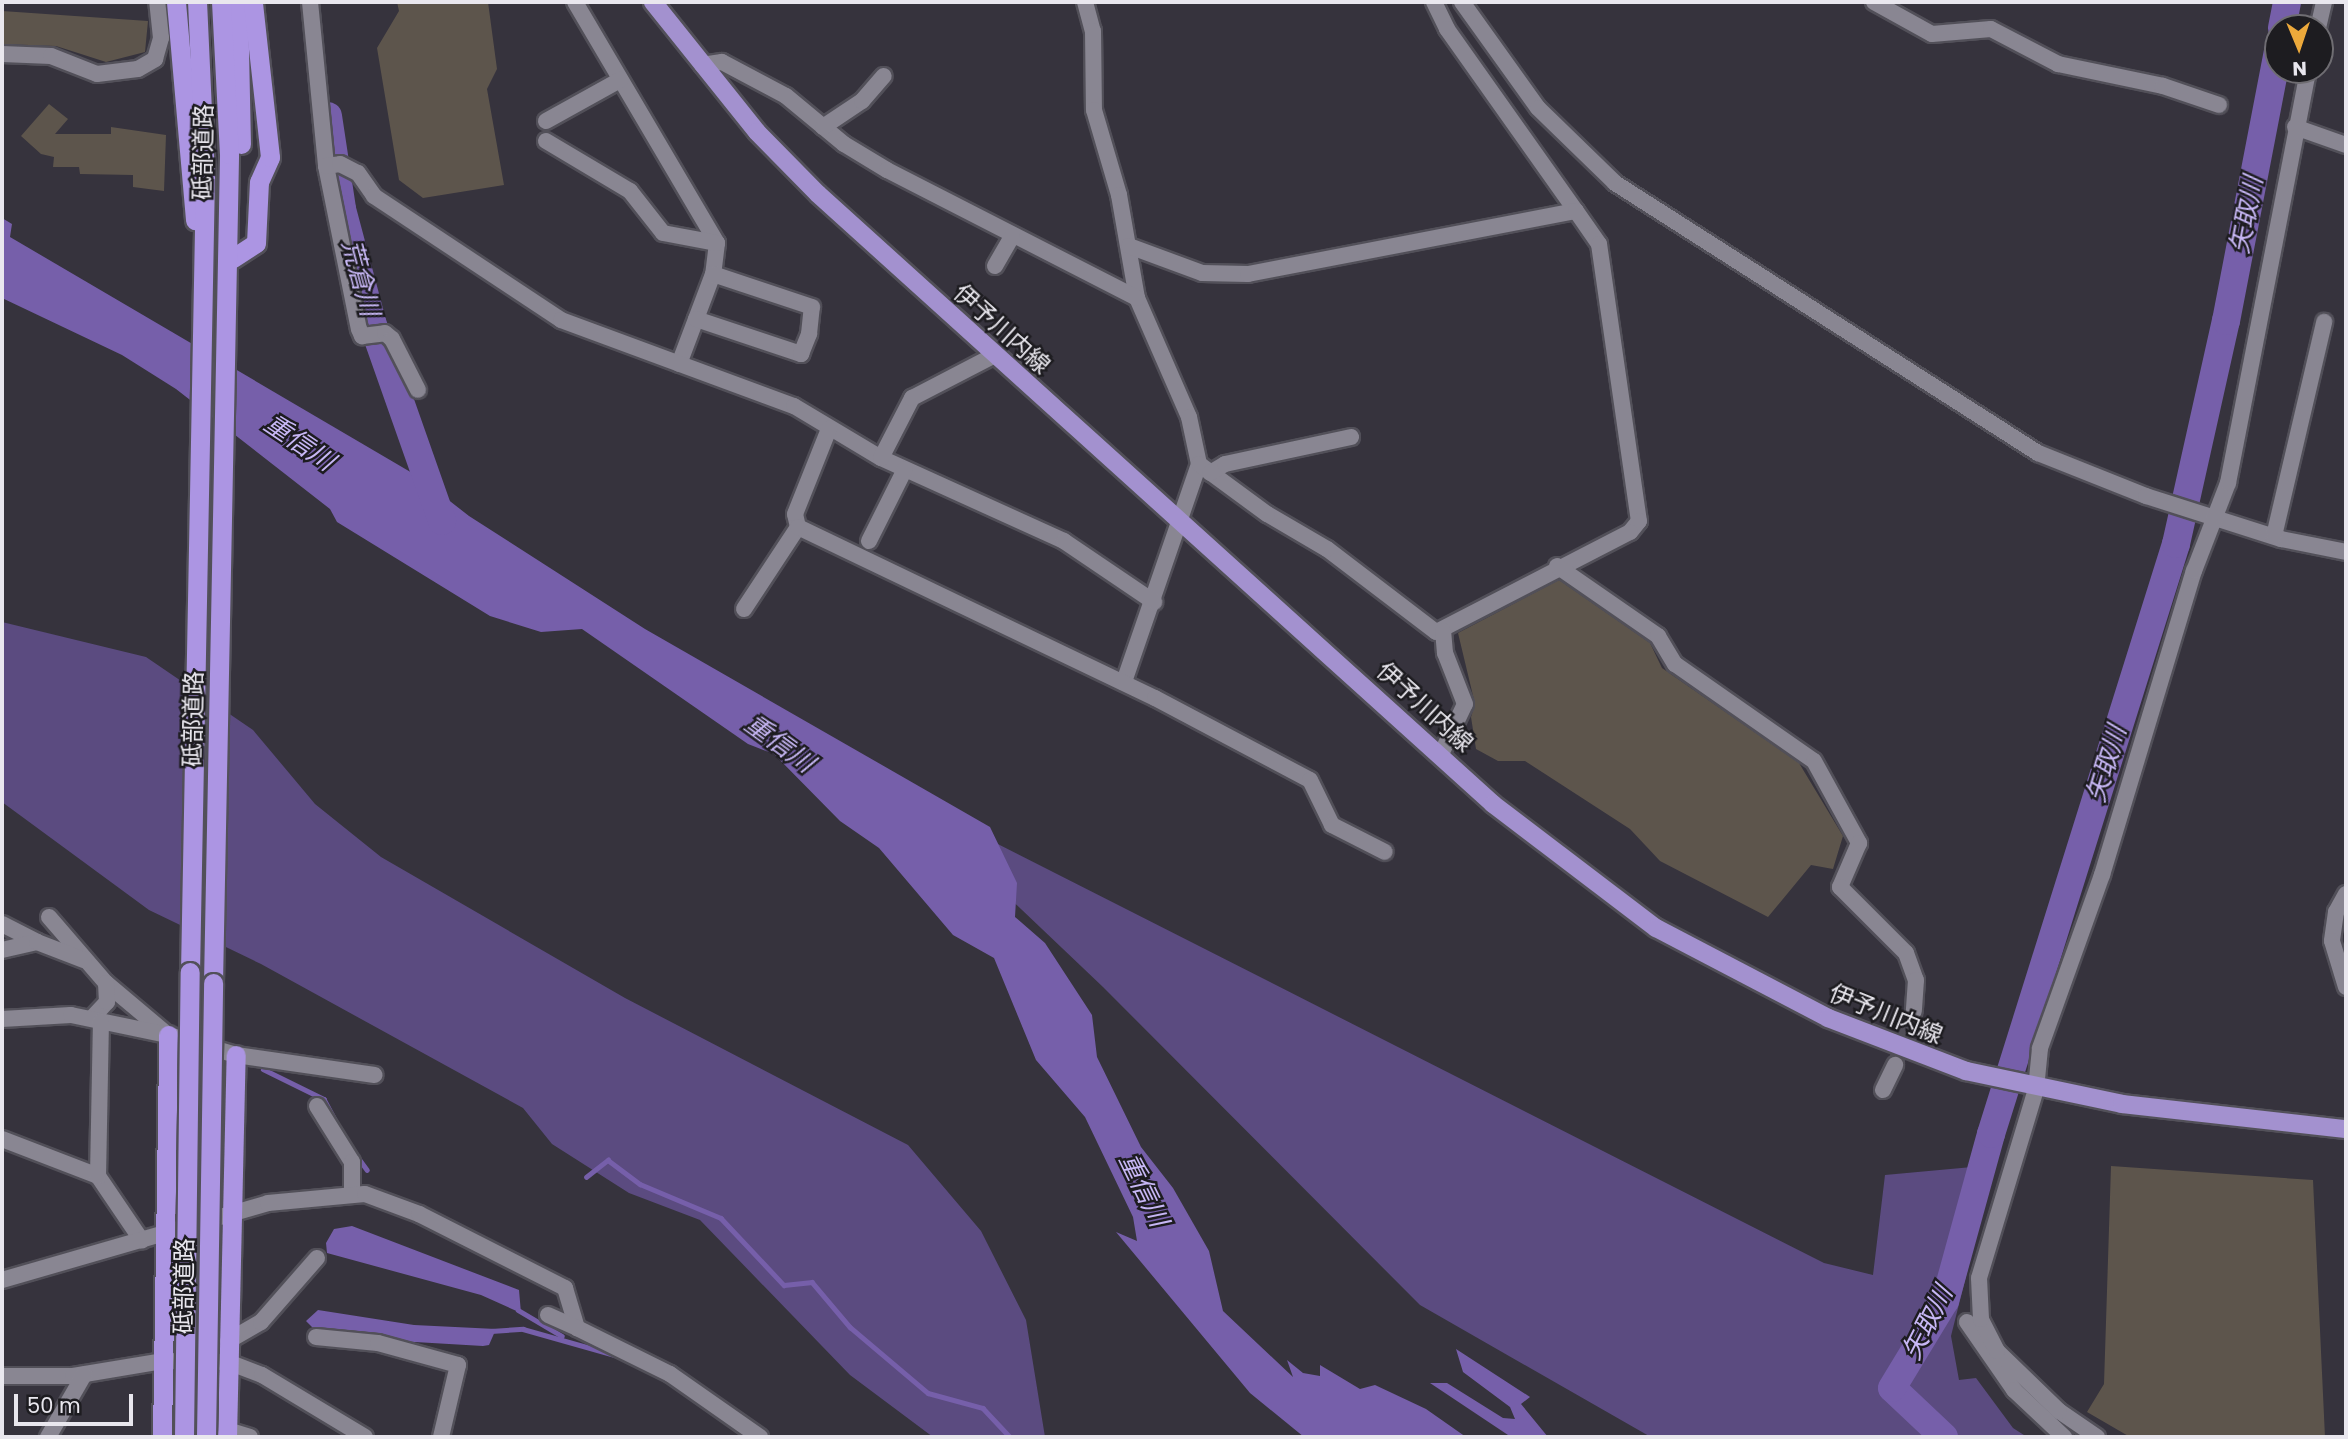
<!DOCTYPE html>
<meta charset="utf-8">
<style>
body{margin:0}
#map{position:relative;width:2348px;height:1439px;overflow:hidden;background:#36333d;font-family:Poppins,"Noto Sans JP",sans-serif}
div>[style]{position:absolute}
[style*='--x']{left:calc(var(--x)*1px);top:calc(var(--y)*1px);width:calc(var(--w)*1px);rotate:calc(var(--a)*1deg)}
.green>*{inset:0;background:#5b4b80}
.water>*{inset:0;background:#765faa}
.stream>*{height:4.5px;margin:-2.25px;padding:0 2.25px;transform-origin:2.25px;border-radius:2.25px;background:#765faa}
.river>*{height:28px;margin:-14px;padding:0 14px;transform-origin:14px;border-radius:14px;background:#765faa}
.building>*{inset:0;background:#5d554c}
.minor-tunnel>*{height:16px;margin-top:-8px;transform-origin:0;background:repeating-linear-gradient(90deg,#514e58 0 16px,transparent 0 24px)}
.roads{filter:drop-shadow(2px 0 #525059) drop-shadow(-2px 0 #525059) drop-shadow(0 2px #525059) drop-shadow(0 -2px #525059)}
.minor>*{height:16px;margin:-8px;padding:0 8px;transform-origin:8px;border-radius:8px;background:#898692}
.primary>*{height:18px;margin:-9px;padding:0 9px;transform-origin:9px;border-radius:9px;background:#a391cf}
.trunk>*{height:19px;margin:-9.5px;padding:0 9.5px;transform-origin:9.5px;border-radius:9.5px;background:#ac95e3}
.bridges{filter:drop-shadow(2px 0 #525059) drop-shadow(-2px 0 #525059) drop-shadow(0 2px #525059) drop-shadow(0 -2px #525059)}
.trunk-bridge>*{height:19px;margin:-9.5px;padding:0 9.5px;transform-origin:9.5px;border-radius:9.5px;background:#ac95e3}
span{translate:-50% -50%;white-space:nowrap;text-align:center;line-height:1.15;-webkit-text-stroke:5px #1d1c20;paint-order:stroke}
.street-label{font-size:24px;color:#e9e7ee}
.water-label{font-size:26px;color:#c7b7f5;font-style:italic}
.frame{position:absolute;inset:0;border:4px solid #e9e7ee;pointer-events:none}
.north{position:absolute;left:2264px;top:14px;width:70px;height:70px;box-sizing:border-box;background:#1d1c20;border:2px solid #6f6d72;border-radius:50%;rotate:178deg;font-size:19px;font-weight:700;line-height:28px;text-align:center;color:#e9e7ee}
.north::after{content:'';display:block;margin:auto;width:24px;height:32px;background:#eca93b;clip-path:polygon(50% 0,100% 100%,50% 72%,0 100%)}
.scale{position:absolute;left:14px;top:1394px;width:119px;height:32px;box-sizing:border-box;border:4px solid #e9e7ee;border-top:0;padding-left:9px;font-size:21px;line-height:24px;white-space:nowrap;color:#e9e7ee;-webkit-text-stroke:5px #1d1c20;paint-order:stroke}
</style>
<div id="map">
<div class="green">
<div style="clip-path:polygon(2px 622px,146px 657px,253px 730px,315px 804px,381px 857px,625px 998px,908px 1145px,981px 1231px,1026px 1320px,1045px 1437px,933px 1437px,850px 1375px,700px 1220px,629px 1193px,552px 1144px,523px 1108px,261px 964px,149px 910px,2px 802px)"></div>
<div style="clip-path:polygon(901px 795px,1824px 1263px,1873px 1275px,1885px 1175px,1994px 1165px,1951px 1336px,1959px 1380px,1976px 1378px,2013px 1428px,2027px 1437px,1649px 1436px,1420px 1305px,1103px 987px)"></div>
</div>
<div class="water">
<div style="clip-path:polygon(2px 218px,12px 224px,10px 237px,419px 477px,469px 516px,645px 629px,990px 827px,1017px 883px,1015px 917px,1045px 943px,1092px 1015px,1097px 1057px,1141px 1147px,1173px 1188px,1209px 1251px,1223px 1311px,1293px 1377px,1287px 1360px,1303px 1373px,1320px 1376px,1320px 1365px,1360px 1389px,1375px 1385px,1426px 1409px,1466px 1437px,1304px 1437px,1250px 1393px,1116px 1232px,1137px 1241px,1133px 1217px,1085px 1117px,1036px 1060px,994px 958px,953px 935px,879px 848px,840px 821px,774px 754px,748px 744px,582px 629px,541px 632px,490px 616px,337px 522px,330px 509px,176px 389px,122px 355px,2px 298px)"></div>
<div style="clip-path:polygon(352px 1226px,519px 1290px,521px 1313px,481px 1295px,327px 1253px,326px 1243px,334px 1229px)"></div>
<div style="clip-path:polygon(318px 1310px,414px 1325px,496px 1329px,489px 1345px,483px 1346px,398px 1341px,315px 1330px,306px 1321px)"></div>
<div style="clip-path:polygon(1456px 1349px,1530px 1397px,1521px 1404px,1548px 1437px,1511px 1437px,1430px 1383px,1447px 1383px,1503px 1418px,1515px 1419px,1510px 1407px,1463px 1372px)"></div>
</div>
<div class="stream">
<div style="--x:263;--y:1069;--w:68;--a:26.2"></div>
<div style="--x:324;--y:1099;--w:32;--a:62"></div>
<div style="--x:357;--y:1156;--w:17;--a:54"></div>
<div style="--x:586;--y:1177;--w:28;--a:-38"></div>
<div style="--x:608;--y:1160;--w:40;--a:37"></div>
<div style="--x:640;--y:1184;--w:88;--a:22.8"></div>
<div style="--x:721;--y:1218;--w:92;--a:46.8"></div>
<div style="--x:784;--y:1285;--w:28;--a:-6"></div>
<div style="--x:812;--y:1282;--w:59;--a:49.8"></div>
<div style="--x:850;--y:1327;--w:102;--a:40.2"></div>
<div style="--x:928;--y:1393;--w:57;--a:15.3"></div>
<div style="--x:983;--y:1408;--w:40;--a:47"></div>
<div style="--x:518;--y:1310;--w:51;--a:30.6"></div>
<div style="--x:491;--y:1331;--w:32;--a:-4"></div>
<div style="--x:523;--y:1329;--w:96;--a:15.8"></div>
</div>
<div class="river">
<div style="--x:2282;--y:28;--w:26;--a:-79"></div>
<div style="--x:328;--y:116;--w:94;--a:81.4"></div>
<div style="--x:342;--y:209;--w:117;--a:75.1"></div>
<div style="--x:372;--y:322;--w:211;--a:70.6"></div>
<div style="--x:1944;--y:1437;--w:71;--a:-136.7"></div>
<div style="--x:1892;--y:1388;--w:102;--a:-58.7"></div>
<div style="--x:1945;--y:1301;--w:173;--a:-74.6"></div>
<div style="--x:1991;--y:1134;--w:618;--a:-72.59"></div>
<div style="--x:2176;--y:544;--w:229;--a:-77.4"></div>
<div style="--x:2226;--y:321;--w:276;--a:-79.1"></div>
</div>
<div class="building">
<div style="clip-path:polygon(397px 2px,488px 2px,497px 69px,487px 89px,504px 185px,423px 198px,399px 180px,377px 48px,399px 11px)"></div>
<div style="clip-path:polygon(2px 11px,148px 21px,145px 52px,106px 62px,56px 46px,2px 44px)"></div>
<div style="clip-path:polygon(49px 104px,68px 119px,55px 134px,111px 134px,111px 127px,166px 135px,164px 191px,133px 187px,133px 175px,80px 174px,79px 167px,53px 167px,54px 157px,41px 154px,21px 136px)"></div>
<div style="clip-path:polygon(1559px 580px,1650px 643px,1662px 668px,1799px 763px,1843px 836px,1833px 869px,1811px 865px,1768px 917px,1660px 861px,1630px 829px,1525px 761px,1498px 761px,1476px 749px,1471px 717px,1475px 704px,1458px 633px)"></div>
<div style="clip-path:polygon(2111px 1166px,2313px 1180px,2325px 1437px,2130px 1437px,2087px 1412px,2104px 1384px)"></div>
</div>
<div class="minor-tunnel">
<div style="--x:1895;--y:1065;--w:57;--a:-70.6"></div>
</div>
<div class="roads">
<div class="minor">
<div style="--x:310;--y:2;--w:165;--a:84.4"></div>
<div style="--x:326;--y:166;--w:166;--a:78.6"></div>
<div style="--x:359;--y:329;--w:8;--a:67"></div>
<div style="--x:362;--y:336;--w:23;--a:-7"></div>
<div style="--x:385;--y:333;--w:9;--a:41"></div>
<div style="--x:392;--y:339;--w:57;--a:63"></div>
<div style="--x:575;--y:2;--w:280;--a:59.5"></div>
<div style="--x:717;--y:243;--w:31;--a:97"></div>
<div style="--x:713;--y:274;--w:96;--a:110.7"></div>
<div style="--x:1085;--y:2;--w:30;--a:75"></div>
<div style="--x:1093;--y:31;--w:79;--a:89.3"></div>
<div style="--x:1094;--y:110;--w:89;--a:73.6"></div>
<div style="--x:1119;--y:195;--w:105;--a:80.1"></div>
<div style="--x:1137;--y:298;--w:130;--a:66.4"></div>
<div style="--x:1189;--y:417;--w:48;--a:78"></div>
<div style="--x:1199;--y:464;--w:231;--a:109"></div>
<div style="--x:1434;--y:2;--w:30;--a:64"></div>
<div style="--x:1447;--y:29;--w:223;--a:54.7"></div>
<div style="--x:1462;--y:2;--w:130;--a:54.4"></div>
<div style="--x:1538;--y:108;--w:107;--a:44.2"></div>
<div style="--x:1615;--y:183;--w:502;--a:32.55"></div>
<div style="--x:2038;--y:453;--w:116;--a:21.7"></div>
<div style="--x:2146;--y:496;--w:142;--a:17.7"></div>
<div style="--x:2281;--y:539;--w:66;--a:11.3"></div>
<div style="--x:1874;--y:2;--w:66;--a:28.9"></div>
<div style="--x:1932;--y:34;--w:59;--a:-4.8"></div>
<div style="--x:1991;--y:29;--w:76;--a:27.6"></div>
<div style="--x:2058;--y:64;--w:107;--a:11.8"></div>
<div style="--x:2163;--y:86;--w:59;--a:18.7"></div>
<div style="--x:2318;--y:28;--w:27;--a:-77"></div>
<div style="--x:2;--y:54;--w:49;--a:2.3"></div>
<div style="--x:51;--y:56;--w:49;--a:21.4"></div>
<div style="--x:97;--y:74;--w:41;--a:-7"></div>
<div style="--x:138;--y:69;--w:20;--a:-30"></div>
<div style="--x:155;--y:59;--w:22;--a:-74"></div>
<div style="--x:161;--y:38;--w:36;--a:-96"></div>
<div style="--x:702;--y:65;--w:20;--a:-9"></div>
<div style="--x:722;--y:62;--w:72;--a:28"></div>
<div style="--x:786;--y:96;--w:75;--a:39.6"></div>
<div style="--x:844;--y:144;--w:50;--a:31.2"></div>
<div style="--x:887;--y:170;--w:281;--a:27.1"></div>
<div style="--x:546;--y:121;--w:85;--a:-29"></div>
<div style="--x:823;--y:127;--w:47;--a:-33.7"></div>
<div style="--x:862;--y:101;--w:33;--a:-49"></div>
<div style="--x:2295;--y:127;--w:54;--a:19.4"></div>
<div style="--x:546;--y:141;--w:98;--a:30.8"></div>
<div style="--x:630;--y:191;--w:53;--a:51.8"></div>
<div style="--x:663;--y:233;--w:55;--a:10.5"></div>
<div style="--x:326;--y:166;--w:14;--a:-8"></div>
<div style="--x:340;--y:164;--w:20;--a:27"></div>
<div style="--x:358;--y:173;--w:28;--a:55"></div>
<div style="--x:374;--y:196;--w:224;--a:33.5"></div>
<div style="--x:561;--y:320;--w:248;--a:20.3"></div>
<div style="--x:794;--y:406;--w:101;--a:30.9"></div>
<div style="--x:881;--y:458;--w:201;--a:24.4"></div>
<div style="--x:1064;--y:541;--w:109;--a:34.1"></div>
<div style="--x:1129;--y:246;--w:78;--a:20.3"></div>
<div style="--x:1202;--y:273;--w:46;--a:1.2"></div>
<div style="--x:1248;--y:274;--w:334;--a:-10.9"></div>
<div style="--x:1576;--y:211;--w:40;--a:55.1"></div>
<div style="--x:1599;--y:244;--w:280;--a:81.8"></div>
<div style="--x:1639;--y:521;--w:14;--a:129"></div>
<div style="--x:1630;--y:532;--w:218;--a:152.7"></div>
<div style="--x:1436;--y:632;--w:137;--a:-142.7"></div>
<div style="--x:1327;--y:549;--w:69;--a:-149.7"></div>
<div style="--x:1267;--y:514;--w:84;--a:-143.7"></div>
<div style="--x:995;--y:266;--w:34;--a:-60"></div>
<div style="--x:696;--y:319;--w:111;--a:18.4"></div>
<div style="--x:801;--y:354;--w:22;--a:-68"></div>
<div style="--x:809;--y:334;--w:27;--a:-84"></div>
<div style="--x:812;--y:307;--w:104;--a:-161.6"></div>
<div style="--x:881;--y:458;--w:68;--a:-62.7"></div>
<div style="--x:912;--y:398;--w:93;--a:-27.4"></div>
<div style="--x:1210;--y:473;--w:17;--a:-31"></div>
<div style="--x:1225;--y:464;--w:129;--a:-12.1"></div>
<div style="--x:798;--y:527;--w:13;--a:-103"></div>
<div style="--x:795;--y:514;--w:92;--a:-68.2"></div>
<div style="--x:2274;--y:536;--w:220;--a:-76.8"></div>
<div style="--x:869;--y:541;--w:80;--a:-63.4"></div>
<div style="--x:1557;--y:566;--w:123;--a:34.7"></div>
<div style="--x:1658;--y:636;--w:33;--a:59"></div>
<div style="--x:1675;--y:664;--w:169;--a:34.9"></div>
<div style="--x:1814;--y:761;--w:94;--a:61.2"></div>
<div style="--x:1859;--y:843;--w:48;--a:113.4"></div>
<div style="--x:1840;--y:887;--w:93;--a:45"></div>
<div style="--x:1906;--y:953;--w:29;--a:70"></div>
<div style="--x:1916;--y:980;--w:31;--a:94"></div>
<div style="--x:744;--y:609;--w:98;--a:-56.6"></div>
<div style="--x:798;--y:527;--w:396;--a:25.6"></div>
<div style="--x:1155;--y:698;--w:175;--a:27.9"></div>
<div style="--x:1310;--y:780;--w:50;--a:63.9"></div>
<div style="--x:1332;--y:825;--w:59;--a:27"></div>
<div style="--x:1441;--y:754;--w:55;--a:-64.4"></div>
<div style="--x:1465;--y:704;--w:55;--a:-111.4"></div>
<div style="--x:1445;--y:653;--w:22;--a:-95"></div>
<div style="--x:2346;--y:894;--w:21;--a:119"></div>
<div style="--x:2336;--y:912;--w:29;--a:98"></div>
<div style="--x:2332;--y:941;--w:48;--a:73.1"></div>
<div style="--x:49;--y:917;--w:87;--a:49.2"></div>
<div style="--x:106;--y:983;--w:81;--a:40"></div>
<div style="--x:168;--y:1035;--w:71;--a:16.4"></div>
<div style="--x:236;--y:1055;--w:140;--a:8.2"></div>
<div style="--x:2;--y:924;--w:39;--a:27"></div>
<div style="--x:2;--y:950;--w:36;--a:-13"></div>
<div style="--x:37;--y:942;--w:50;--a:21"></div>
<div style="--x:92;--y:1018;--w:22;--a:-47"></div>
<div style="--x:107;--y:1002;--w:19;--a:-93"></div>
<div style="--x:2;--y:1019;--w:69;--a:-3.3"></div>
<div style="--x:71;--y:1015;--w:99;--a:11.7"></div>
<div style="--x:1883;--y:1090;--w:28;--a:-64"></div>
<div style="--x:317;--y:1106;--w:66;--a:58"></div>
<div style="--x:352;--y:1162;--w:30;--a:90"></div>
<div style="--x:2;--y:1139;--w:103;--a:21.1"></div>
<div style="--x:98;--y:1176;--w:78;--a:55.9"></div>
<div style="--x:98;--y:1176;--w:155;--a:-88.9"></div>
<div style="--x:2;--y:1280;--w:277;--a:-16.1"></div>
<div style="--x:268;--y:1203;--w:97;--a:-5.3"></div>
<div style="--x:365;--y:1194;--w:58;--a:20.3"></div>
<div style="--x:419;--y:1214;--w:164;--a:26.9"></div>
<div style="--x:565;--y:1288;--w:42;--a:73.3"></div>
<div style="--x:577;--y:1328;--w:104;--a:26.3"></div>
<div style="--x:670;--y:1374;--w:110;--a:35"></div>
<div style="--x:548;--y:1315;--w:32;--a:24"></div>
<div style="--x:1967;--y:1322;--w:83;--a:55.3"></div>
<div style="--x:2014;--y:1390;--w:69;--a:43.2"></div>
<div style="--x:316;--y:1337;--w:62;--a:5.5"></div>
<div style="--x:378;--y:1343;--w:83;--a:15.4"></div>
<div style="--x:458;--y:1365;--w:74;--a:103.3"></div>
<div style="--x:228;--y:1341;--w:38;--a:-30"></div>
<div style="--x:261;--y:1322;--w:85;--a:-48.8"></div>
<div style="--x:2;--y:1376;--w:71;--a:0"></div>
<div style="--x:73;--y:1376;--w:92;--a:-9.4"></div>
<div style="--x:164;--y:1361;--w:64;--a:0.9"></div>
<div style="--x:228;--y:1362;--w:36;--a:21"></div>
<div style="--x:262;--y:1375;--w:120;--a:31"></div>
<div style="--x:227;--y:1430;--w:24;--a:17"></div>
<div style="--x:48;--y:1437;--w:72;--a:-59.9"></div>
<div style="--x:2097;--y:1437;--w:46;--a:-145.6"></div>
<div style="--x:2059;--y:1411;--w:86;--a:-135.9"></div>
<div style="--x:1997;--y:1351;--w:36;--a:-117"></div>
<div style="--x:1981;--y:1319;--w:41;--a:-92.8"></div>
<div style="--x:1979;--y:1278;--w:197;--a:-73.2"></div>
<div style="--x:2036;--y:1089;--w:41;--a:-84.4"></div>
<div style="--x:2040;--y:1048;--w:184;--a:-70.3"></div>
<div style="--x:2102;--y:875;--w:318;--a:-73.2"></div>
<div style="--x:2194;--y:571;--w:94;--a:-68.9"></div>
<div style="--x:2228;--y:483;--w:421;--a:-79"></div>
</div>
<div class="primary">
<div style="--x:653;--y:2;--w:166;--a:51.3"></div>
<div style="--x:757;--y:132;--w:87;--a:45.5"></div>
<div style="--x:818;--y:194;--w:910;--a:42.1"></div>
<div style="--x:1493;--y:804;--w:205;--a:37.3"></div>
<div style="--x:1656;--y:928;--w:194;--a:27.6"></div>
<div style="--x:1828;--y:1018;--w:148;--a:21"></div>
<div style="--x:1966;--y:1071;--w:159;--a:11.9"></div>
<div style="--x:2122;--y:1104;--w:225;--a:6.4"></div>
</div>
<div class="trunk">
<div style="--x:176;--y:2;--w:219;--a:85"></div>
<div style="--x:238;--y:2;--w:142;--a:88.8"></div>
<div style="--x:233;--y:258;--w:27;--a:-33"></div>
<div style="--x:256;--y:243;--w:61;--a:-87.2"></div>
<div style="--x:259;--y:182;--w:27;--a:-66"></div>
<div style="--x:270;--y:157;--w:156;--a:-96.3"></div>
<div style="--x:190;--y:972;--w:795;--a:-88.92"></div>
<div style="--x:205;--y:177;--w:175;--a:-92.6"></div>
<div style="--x:213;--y:983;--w:829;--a:-88.89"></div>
<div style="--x:229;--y:154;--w:152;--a:-93"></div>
<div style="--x:162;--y:1437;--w:402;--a:-89.1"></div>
<div style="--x:227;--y:1437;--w:382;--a:-88.7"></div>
</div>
</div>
<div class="bridges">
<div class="trunk-bridge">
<div style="--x:184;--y:1437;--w:465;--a:-89.3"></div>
<div style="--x:206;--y:1437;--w:454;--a:-89.1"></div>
</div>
</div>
<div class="street-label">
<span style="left:203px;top:152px;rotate:-89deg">砥部道路</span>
<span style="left:1002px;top:329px;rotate:42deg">伊予川内線</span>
<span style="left:1425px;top:707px;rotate:42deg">伊予川内線</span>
<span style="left:193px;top:719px;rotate:-89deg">砥部道路</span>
<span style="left:1886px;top:1014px;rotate:22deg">伊予川内線</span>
<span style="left:184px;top:1286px;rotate:-89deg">砥部道路</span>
</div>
<div class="water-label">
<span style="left:2247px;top:215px;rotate:-79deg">矢取川</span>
<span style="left:360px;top:278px;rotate:75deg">荒倉川</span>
<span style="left:299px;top:443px;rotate:34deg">重信川</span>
<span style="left:779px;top:744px;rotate:36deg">重信川</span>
<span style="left:2107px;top:764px;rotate:-73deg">矢取川</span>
<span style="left:1143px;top:1190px;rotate:64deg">重信川</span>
<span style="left:1928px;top:1323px;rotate:-63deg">矢取川</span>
</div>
<div class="frame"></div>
<div class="north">N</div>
<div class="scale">50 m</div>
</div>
